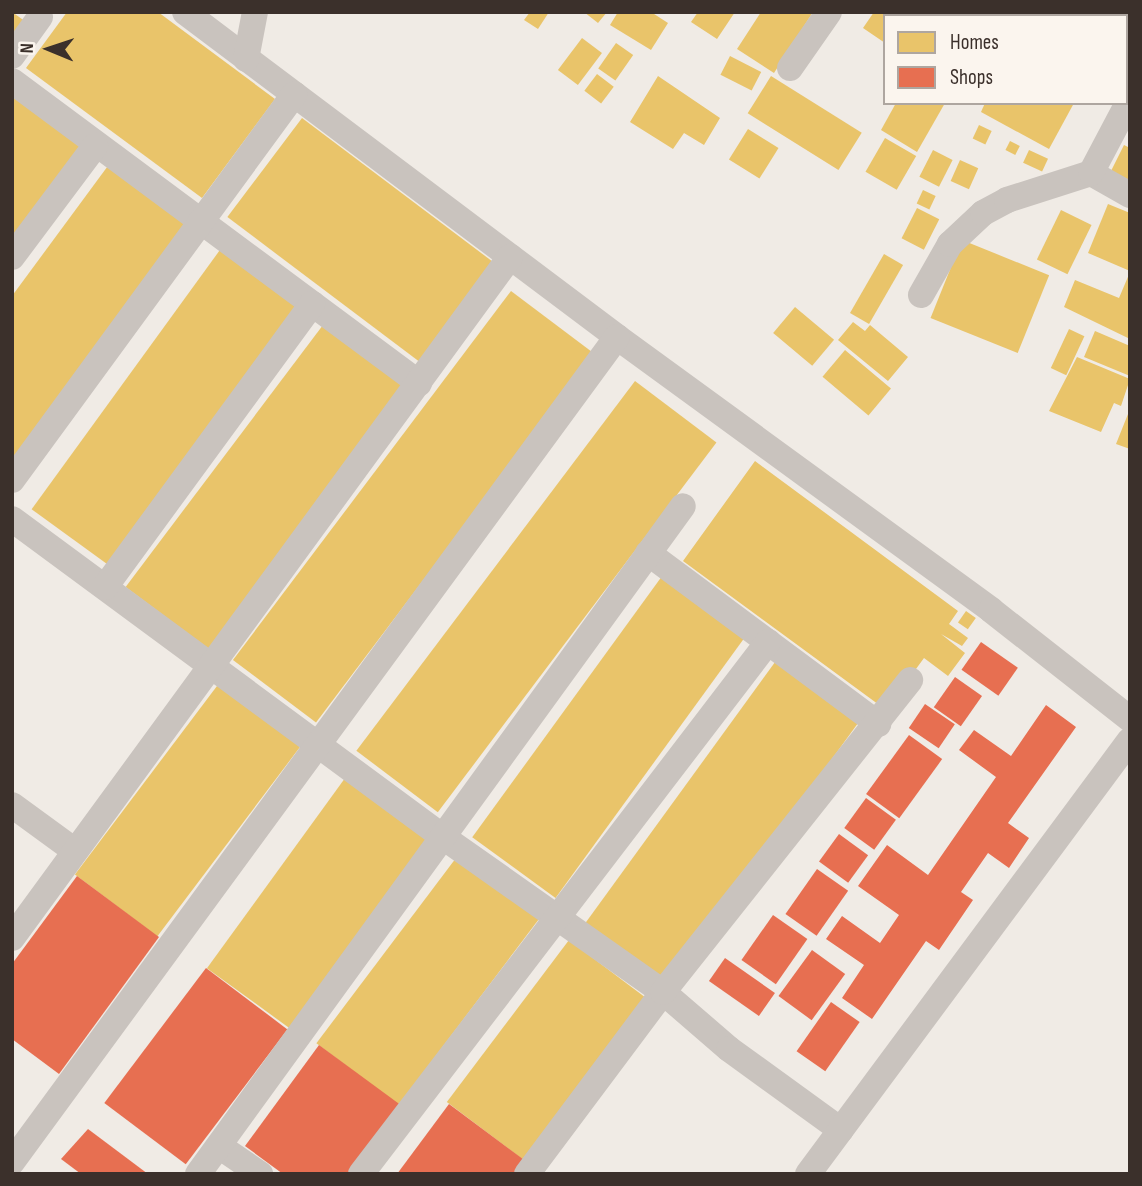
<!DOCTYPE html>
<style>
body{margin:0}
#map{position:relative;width:1142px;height:1186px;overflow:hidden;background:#f0ebe5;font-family:"Sofia Sans Condensed",sans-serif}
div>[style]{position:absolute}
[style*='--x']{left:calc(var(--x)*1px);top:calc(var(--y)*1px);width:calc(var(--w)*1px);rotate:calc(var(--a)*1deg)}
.homes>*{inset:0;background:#e9c46a;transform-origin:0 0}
.shops>*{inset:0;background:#e76f51;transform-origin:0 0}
.street>*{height:26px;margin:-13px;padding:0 13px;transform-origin:13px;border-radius:13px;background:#c9c3be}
span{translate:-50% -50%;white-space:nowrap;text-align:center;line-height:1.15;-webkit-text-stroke:7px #fbf5ee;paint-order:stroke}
.frame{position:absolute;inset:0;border:14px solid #3b302b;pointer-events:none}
.legend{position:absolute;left:883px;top:14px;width:245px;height:91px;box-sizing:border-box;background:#fbf5ee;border:2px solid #aea6a0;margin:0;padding:9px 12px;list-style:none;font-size:21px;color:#3b302b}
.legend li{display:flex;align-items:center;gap:14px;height:35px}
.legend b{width:35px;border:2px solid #aea6a0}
.north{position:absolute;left:14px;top:14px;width:70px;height:70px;-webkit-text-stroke:5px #fbf5ee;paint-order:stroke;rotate:272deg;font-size:19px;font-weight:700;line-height:28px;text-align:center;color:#3b302b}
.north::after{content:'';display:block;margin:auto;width:24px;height:32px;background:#3b302b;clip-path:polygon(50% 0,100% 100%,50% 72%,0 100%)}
</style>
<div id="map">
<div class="homes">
<div style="clip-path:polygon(12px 12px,29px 24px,12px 47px)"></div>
<div style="clip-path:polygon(67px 12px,158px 12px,275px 99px,202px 198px,26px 68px)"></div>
<div style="clip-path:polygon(530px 12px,549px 12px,538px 29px,524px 20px)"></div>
<div style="clip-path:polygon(584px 12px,607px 12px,598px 23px)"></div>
<div style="clip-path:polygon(618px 12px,651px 12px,668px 23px,651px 50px,610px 25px)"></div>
<div style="clip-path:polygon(698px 12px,735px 12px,717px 39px,691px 22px)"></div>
<div style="clip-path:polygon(761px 12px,813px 12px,774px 73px,737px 49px)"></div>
<div style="clip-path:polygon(874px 12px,926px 12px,931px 16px,885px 16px,885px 43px,863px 28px)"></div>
<div style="clip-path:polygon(936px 12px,994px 12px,992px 16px)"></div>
<div style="clip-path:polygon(1055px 12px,1117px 12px,1115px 16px)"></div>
<div style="left:582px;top:38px;width:25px;height:40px;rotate:37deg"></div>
<div style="left:616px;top:43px;width:21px;height:31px;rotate:35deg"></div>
<div style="left:730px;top:56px;width:35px;height:21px;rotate:27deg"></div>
<div style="left:597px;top:74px;width:21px;height:21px;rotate:37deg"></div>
<div style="clip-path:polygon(658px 76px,720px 118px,704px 145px,684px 133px,673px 149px,630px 122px)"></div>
<div style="left:771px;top:76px;width:107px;height:44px;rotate:32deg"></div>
<div style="clip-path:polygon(12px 86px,87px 141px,12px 243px)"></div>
<div style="clip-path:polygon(896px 103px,945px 103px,917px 152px,881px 130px)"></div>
<div style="clip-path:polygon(985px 103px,1074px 103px,1049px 149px,981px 112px)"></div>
<div style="left:302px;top:118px;width:248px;height:124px;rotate:37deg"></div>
<div style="left:979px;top:125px;width:14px;height:15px;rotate:25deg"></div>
<div style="left:748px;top:129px;width:36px;height:36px;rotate:32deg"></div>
<div style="left:885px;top:138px;width:36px;height:39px;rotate:30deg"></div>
<div style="left:1010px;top:141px;width:11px;height:10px;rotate:27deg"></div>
<div style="clip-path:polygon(1124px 145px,1130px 148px,1130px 185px,1110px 173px)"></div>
<div style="left:933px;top:150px;width:22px;height:30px;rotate:27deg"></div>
<div style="left:1029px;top:150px;width:21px;height:14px;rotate:25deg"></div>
<div style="clip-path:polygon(113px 159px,195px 220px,12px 469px,12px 296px)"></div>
<div style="left:960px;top:160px;width:20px;height:23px;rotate:24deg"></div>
<div style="left:923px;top:190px;width:14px;height:15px;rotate:25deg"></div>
<div style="clip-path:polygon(1108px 204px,1130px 213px,1130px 271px,1088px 253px)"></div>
<div style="left:917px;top:208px;width:25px;height:34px;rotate:27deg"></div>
<div style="left:1061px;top:210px;width:34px;height:55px;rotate:26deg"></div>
<div style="left:962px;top:240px;width:94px;height:84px;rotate:22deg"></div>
<div style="left:225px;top:243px;width:103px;height:329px;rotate:36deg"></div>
<div style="left:884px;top:254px;width:22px;height:68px;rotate:30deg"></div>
<div style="clip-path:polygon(1130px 272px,1130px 339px,1064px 307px,1075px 280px,1119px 298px)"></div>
<div style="left:511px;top:291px;width:104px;height:462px;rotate:37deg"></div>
<div style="left:795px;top:307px;width:51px;height:34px;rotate:40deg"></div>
<div style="clip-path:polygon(853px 322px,865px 331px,870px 325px,908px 357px,888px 381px,838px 340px)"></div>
<div style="left:323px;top:325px;width:104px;height:328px;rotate:37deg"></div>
<div style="left:1069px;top:329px;width:17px;height:43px;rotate:25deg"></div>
<div style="clip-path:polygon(1095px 331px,1130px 346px,1130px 376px,1084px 357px)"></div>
<div style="left:845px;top:350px;width:60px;height:35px;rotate:40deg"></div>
<div style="clip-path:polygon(1077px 357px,1130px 379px,1121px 406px,1114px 403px,1101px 432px,1049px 411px)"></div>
<div style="left:635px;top:381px;width:102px;height:463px;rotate:37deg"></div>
<div style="clip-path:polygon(1130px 409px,1130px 449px,1116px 444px)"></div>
<div style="clip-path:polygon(755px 461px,958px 611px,949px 624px,968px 638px,962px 646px,941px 634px,965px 653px,948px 676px,924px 658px,886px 710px,683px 561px)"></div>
<div style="left:665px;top:572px;width:103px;height:328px;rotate:36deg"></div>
<div style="left:966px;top:611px;width:12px;height:14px;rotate:35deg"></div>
<div style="left:778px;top:658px;width:103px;height:328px;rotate:36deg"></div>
<div style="left:220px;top:682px;width:103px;height:241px;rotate:37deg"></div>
<div style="left:348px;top:774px;width:103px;height:240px;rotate:36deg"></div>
<div style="left:459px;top:854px;width:103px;height:237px;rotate:37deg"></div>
<div style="left:569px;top:940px;width:104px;height:203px;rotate:37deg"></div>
</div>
<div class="shops">
<div style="left:981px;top:642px;width:45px;height:34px;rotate:35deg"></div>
<div style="left:955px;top:677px;width:33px;height:37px;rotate:35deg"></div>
<div style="left:925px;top:704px;width:36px;height:29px;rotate:34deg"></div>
<div style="clip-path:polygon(1046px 705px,1076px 727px,1008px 823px,1029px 838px,1009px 868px,988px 853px,961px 892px,973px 900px,939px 950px,926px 941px,872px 1019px,842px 998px,864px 965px,826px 939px,842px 916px,880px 943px,899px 915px,858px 886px,887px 845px,928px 875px,996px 777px,959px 750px,974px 730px,1011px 756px)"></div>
<div style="left:909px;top:735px;width:41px;height:73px;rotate:36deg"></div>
<div style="left:866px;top:798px;width:37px;height:37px;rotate:36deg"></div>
<div style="left:839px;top:834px;width:36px;height:34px;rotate:36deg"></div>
<div style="left:817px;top:869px;width:38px;height:55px;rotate:35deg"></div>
<div style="clip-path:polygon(77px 876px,159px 937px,59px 1074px,12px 1039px,12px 964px)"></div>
<div style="left:773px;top:915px;width:42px;height:55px;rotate:35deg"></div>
<div style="left:812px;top:950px;width:41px;height:57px;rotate:36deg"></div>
<div style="left:725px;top:958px;width:61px;height:28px;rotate:35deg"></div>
<div style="left:206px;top:968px;width:102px;height:169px;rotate:37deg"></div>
<div style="left:831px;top:1002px;width:35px;height:60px;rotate:35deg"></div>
<div style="clip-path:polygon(319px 1045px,402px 1106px,352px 1174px,283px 1174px,245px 1146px)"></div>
<div style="clip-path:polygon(449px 1104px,531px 1165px,525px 1174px,397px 1174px)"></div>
<div style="clip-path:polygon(88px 1129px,148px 1174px,81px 1174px,61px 1159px)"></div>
</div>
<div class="street">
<div style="--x:185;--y:12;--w:541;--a:36.95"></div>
<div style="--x:617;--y:337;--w:463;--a:36.1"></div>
<div style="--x:991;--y:610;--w:177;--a:38.1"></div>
<div style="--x:12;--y:56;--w:48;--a:-54.3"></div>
<div style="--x:246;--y:59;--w:48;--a:-79.2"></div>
<div style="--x:790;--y:68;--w:68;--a:-55.1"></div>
<div style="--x:12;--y:81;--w:507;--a:36.58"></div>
<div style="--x:1091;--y:173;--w:45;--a:29.4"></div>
<div style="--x:12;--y:257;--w:139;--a:-53.2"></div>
<div style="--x:921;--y:295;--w:59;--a:-60.4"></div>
<div style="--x:950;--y:244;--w:45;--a:-43.2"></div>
<div style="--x:983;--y:213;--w:27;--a:-28"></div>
<div style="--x:1007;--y:200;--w:88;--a:-17.8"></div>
<div style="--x:1091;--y:173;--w:84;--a:-62.2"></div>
<div style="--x:12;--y:480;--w:478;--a:-53.8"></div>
<div style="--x:12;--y:519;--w:536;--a:36.42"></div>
<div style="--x:443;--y:837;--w:269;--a:35.2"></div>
<div style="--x:663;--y:992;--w:87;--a:40.8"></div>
<div style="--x:729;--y:1049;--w:138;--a:35.9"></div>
<div style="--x:648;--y:553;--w:287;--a:36.6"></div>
<div style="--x:105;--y:587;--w:351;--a:-53.8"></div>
<div style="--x:12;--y:805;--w:78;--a:36.1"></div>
<div style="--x:12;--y:938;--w:844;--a:-53.82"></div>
<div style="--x:219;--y:1146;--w:50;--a:34.3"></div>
<div style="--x:12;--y:1162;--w:1023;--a:-53.75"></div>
<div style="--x:198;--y:1174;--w:825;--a:-54.02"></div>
<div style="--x:361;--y:1174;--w:670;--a:-52.58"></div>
<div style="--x:527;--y:1174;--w:227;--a:-53.2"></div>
<div style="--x:663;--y:992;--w:398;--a:-51.6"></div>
<div style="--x:808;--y:1174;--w:540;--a:-53.43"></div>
</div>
<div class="frame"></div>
<ul class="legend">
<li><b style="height:19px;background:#e9c46a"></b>Homes</li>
<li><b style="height:19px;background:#e76f51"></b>Shops</li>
</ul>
<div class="north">N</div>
</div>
